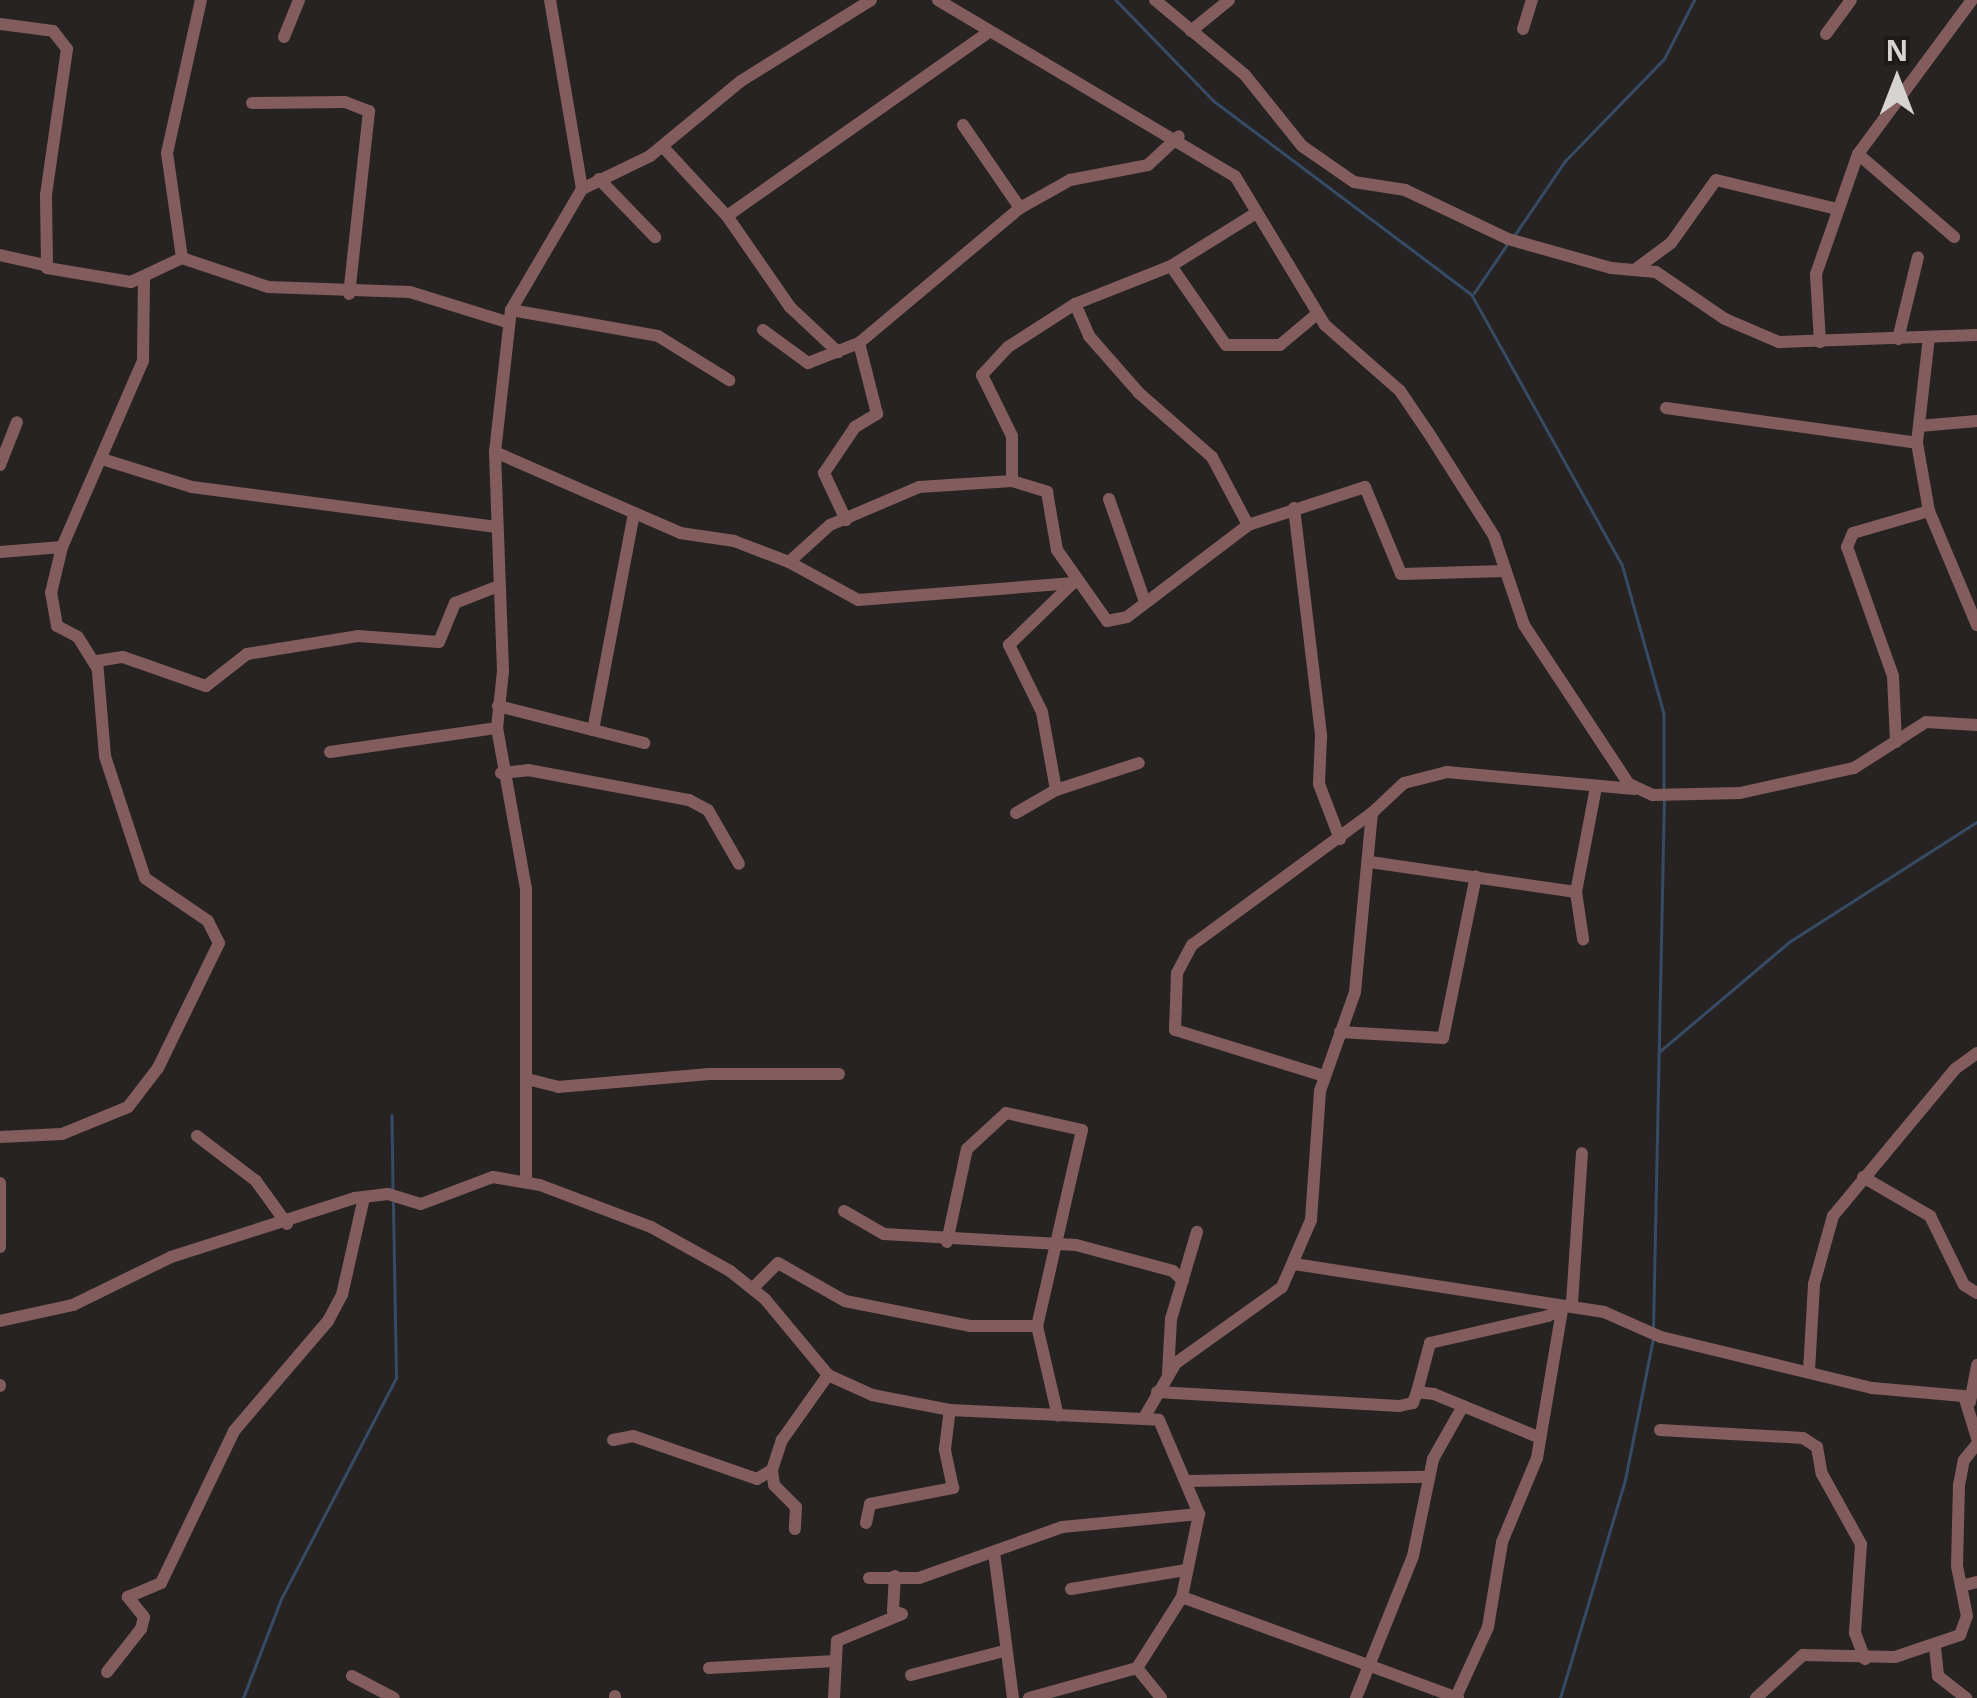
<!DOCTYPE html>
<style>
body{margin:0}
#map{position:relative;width:1977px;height:1698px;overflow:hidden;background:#272322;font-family:"Open Sans",sans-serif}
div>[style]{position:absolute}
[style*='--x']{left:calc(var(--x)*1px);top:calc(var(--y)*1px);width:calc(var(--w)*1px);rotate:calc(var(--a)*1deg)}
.stream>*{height:2.5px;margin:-1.25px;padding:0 1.25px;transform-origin:1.25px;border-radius:1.25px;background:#374b65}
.minor>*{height:12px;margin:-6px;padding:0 6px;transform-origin:6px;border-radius:6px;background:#835d5d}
span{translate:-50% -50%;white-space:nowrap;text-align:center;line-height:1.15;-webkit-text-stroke:10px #1e1a18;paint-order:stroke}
.north{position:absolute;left:1847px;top:30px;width:100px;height:100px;-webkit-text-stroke:8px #1e1a18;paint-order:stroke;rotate:0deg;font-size:28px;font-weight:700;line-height:40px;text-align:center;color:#d6d4d2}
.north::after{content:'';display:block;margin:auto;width:35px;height:45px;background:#d6d4d2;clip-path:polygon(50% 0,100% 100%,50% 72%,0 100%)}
</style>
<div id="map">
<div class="stream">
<div style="--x:1116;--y:0;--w:141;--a:45.9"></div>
<div style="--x:1214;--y:101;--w:323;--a:36.9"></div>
<div style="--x:1472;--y:295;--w:308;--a:60.9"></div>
<div style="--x:1622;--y:564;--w:155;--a:74.3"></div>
<div style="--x:1664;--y:713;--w:77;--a:90"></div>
<div style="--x:1514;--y:236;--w:91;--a:-55.8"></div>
<div style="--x:1565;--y:161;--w:142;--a:-45.9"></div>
<div style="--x:1664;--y:59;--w:66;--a:-63"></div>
<div style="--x:1474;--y:293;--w:57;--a:-55.8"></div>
<div style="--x:1659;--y:1052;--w:170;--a:-40.2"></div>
<div style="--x:1789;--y:942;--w:223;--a:-32.6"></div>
<div style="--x:392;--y:1115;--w:73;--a:89.2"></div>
<div style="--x:1653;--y:1330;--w:532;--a:-88.82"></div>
<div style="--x:243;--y:1698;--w:106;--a:-69"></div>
<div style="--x:281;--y:1599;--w:249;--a:-62.5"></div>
<div style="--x:396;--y:1378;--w:177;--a:-91"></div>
<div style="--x:1560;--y:1698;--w:227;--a:-73.4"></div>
<div style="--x:1625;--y:1480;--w:145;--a:-78.8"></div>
</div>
<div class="minor">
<div style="--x:938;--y:0;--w:345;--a:30.7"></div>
<div style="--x:1235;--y:176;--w:174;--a:58.9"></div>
<div style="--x:1325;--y:325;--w:100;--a:41.3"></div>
<div style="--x:1400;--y:391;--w:50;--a:55.7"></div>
<div style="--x:1428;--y:432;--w:123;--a:57.6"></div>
<div style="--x:1494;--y:536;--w:94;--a:71.4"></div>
<div style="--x:1524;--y:625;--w:191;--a:56.6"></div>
<div style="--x:1629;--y:784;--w:26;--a:25"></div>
<div style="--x:1653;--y:795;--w:87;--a:-1.3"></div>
<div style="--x:1740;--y:793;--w:117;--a:-12.4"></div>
<div style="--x:1854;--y:768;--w:85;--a:-32.6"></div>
<div style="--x:1926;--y:722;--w:51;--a:3.4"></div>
<div style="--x:1155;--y:0;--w:117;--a:39.8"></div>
<div style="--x:1245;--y:75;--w:91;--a:51.2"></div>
<div style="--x:1302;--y:146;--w:63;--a:34.7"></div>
<div style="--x:1354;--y:182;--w:52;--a:8.9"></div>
<div style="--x:1405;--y:190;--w:114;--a:25.4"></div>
<div style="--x:1508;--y:239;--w:107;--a:15.7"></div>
<div style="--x:1611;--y:268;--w:45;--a:5.1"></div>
<div style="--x:1656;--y:272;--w:83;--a:34.3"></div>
<div style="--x:1725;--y:319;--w:59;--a:23.1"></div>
<div style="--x:1779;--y:342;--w:198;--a:-2"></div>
<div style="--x:0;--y:24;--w:53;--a:7.5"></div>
<div style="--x:53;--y:31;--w:23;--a:52"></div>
<div style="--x:67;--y:49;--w:148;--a:98.2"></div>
<div style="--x:46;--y:195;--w:73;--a:89.2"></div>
<div style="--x:47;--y:268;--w:85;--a:9.5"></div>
<div style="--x:131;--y:282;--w:56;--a:-25.2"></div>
<div style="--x:182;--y:258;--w:91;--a:18.6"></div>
<div style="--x:268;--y:287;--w:142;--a:2"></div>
<div style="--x:410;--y:292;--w:102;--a:17.2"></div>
<div style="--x:1523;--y:29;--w:30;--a:-73"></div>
<div style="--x:1191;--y:31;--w:49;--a:-39.2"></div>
<div style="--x:1826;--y:34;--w:42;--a:-53.7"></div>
<div style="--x:284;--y:37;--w:40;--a:-68"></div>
<div style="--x:252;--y:103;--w:93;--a:-0.6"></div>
<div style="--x:345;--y:102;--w:26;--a:21"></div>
<div style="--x:369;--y:111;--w:184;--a:96.2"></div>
<div style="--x:963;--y:125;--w:101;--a:55.5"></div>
<div style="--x:663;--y:147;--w:94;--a:47.2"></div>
<div style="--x:727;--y:216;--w:111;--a:55.3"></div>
<div style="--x:790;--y:307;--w:66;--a:43.2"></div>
<div style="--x:1858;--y:154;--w:127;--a:40.8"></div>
<div style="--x:599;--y:179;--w:81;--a:46"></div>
<div style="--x:582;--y:189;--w:76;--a:-25.9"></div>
<div style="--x:650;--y:156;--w:118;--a:-39.5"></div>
<div style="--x:741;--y:81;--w:153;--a:-31.9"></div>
<div style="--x:727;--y:216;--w:317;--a:-35.1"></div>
<div style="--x:0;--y:255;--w:45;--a:12.8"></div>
<div style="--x:182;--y:258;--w:106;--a:-98.1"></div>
<div style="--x:167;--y:153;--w:157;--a:-77.5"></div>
<div style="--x:1171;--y:266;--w:96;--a:55.2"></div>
<div style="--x:1226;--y:345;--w:54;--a:0"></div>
<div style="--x:1280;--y:345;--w:48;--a:-40"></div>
<div style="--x:1637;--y:268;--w:42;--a:-36.3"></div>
<div style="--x:1671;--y:243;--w:77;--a:-54.5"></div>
<div style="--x:1716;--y:180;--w:124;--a:13.5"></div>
<div style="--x:1075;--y:304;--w:35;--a:66"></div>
<div style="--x:1089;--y:336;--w:76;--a:48.7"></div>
<div style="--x:1139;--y:393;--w:97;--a:41.2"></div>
<div style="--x:1212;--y:457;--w:77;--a:62.1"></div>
<div style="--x:511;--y:310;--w:149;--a:10"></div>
<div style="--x:658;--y:336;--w:84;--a:31.8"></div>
<div style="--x:763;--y:330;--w:56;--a:36.3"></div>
<div style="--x:808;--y:363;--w:55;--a:-21.4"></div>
<div style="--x:859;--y:343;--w:210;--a:-40"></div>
<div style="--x:1020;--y:208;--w:57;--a:-29.2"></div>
<div style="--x:1070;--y:180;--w:79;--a:-10.9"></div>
<div style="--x:1148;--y:165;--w:42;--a:-43.1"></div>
<div style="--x:1929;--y:337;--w:107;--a:96.5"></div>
<div style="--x:1917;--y:443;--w:69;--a:80"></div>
<div style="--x:1929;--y:511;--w:124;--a:67.2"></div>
<div style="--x:1898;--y:339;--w:84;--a:-76.3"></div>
<div style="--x:1820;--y:342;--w:68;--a:-93.4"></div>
<div style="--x:1816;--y:274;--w:127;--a:-70.7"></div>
<div style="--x:1858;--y:154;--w:192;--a:-53.5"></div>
<div style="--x:1666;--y:408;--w:253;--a:7.9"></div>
<div style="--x:1919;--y:426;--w:58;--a:-4.9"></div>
<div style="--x:495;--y:452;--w:202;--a:23.6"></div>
<div style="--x:680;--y:533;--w:55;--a:8.4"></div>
<div style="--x:734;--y:541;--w:59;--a:20.9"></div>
<div style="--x:789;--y:562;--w:79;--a:28.8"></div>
<div style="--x:858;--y:600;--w:216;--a:-4.5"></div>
<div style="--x:102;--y:459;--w:94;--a:17.3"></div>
<div style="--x:192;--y:487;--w:307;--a:7.5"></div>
<div style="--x:0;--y:465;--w:46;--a:-68.4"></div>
<div style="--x:1012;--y:481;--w:45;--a:-90"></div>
<div style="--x:1012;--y:436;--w:68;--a:-116.2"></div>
<div style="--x:982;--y:375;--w:38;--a:-47"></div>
<div style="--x:1008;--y:347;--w:80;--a:-32.7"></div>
<div style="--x:1075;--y:304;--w:103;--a:-21.6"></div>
<div style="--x:1171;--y:266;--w:100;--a:-31.9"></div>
<div style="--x:1109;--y:499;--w:109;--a:70.7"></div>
<div style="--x:1294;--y:508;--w:230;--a:83.2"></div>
<div style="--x:1321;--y:736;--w:48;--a:92.4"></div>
<div style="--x:1319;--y:784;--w:59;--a:69.1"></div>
<div style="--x:846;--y:520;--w:52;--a:-115.1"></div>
<div style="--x:824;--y:473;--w:55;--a:-56"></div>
<div style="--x:855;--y:427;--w:26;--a:-31"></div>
<div style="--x:877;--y:414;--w:73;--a:-104.2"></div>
<div style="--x:0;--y:552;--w:62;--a:-4.6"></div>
<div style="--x:789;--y:562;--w:55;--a:-42.1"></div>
<div style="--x:830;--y:525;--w:97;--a:-23.1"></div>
<div style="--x:919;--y:487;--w:93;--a:-3.7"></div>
<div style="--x:1012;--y:481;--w:37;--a:17"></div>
<div style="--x:1047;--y:492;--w:59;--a:80.2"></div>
<div style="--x:1057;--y:550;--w:87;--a:54.8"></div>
<div style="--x:1107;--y:621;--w:20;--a:-11"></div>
<div style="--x:1127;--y:617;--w:152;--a:-37.2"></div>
<div style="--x:1248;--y:525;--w:123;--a:-18"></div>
<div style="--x:1365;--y:487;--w:94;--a:67.5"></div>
<div style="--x:1401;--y:574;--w:105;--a:-1.6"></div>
<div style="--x:96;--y:666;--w:34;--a:-122"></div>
<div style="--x:78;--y:637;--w:24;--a:-152"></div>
<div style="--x:57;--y:626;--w:34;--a:-100"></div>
<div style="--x:51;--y:593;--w:47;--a:-76.6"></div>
<div style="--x:62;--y:547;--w:203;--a:-66.5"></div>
<div style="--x:143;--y:361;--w:85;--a:-89.3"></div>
<div style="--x:498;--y:706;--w:151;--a:14.2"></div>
<div style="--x:593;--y:730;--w:221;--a:-79.3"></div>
<div style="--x:1896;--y:742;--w:66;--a:-92.6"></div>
<div style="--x:1893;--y:676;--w:137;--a:-109.6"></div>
<div style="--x:1847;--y:547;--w:15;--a:-67"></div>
<div style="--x:1853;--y:533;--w:79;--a:-16.1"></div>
<div style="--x:330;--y:752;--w:169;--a:-8.2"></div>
<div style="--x:501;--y:773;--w:27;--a:-6"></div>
<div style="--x:528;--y:770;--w:164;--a:10.6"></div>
<div style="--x:689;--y:800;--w:21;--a:28"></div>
<div style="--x:708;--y:810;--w:62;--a:60.1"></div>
<div style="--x:1056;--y:790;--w:79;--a:-100.2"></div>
<div style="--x:1042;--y:712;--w:75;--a:-116.2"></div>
<div style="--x:1009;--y:645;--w:89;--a:-44.1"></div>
<div style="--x:1016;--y:813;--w:46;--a:-29.9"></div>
<div style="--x:1056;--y:790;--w:87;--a:-18"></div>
<div style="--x:1370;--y:862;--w:208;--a:8.3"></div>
<div style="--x:1576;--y:892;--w:107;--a:-79.2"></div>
<div style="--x:1576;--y:892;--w:48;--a:81.5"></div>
<div style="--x:1340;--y:1032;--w:103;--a:3.3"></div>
<div style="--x:1443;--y:1038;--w:165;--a:-78.5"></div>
<div style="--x:1324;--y:1076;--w:156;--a:-162.8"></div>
<div style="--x:1175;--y:1030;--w:57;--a:-88"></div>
<div style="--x:1177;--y:973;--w:32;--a:-62"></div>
<div style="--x:1192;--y:945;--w:223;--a:-36.3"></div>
<div style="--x:527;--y:1079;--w:32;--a:14"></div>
<div style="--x:558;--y:1087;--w:152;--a:-4.9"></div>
<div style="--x:709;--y:1074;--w:130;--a:0"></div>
<div style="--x:197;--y:1136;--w:74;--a:37.3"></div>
<div style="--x:256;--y:1181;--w:53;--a:54.2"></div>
<div style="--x:0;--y:1137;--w:62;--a:-2.8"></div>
<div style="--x:62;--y:1134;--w:71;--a:-22.2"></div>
<div style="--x:128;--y:1107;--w:49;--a:-52.4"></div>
<div style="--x:158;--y:1068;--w:139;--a:-64"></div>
<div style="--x:219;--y:943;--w:25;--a:-117"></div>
<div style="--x:208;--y:921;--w:76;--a:-145.7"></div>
<div style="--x:145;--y:878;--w:128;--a:-108.2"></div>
<div style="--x:105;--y:756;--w:95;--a:-94.8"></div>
<div style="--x:97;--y:661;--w:26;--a:-9"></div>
<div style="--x:123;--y:657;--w:88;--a:19.3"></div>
<div style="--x:206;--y:686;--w:52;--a:-38"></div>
<div style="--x:247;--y:654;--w:112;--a:-9.2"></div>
<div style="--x:358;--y:636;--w:81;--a:4.2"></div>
<div style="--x:439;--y:642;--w:42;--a:-67.7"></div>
<div style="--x:455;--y:603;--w:44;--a:-21.3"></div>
<div style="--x:1863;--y:1177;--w:78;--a:30.2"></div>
<div style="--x:1930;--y:1216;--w:77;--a:63.8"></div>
<div style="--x:1964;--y:1285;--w:15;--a:32"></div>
<div style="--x:526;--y:1182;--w:293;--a:-90"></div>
<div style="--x:526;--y:889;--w:164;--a:-100.2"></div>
<div style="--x:497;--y:728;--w:57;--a:-84"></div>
<div style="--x:503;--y:671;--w:219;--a:-92.1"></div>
<div style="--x:495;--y:452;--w:143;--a:-83.6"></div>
<div style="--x:511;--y:310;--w:140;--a:-59.6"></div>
<div style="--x:582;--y:189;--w:192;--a:-99.6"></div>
<div style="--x:0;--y:1183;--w:64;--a:90"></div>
<div style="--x:844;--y:1211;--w:46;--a:29.9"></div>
<div style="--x:884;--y:1234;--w:192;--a:3.3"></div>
<div style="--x:1076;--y:1245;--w:100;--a:15"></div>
<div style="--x:1173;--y:1271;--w:14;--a:45"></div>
<div style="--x:947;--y:1242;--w:95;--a:-77.9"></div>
<div style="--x:967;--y:1149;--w:53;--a:-42.7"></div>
<div style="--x:1006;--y:1113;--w:78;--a:12.6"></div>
<div style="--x:1082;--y:1130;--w:201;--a:102.9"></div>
<div style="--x:1037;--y:1326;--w:92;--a:76.9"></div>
<div style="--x:1294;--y:1264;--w:314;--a:8.8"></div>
<div style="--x:1604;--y:1312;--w:62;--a:23.7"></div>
<div style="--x:1661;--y:1337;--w:217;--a:13.6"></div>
<div style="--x:1872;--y:1388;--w:92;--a:5"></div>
<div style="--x:1964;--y:1396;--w:44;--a:72.8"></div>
<div style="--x:753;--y:1288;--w:35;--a:-45"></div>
<div style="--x:778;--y:1263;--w:77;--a:29.6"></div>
<div style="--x:845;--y:1301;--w:127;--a:11.3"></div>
<div style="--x:970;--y:1326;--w:67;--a:0"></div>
<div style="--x:0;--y:1321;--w:75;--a:-12.4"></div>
<div style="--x:73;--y:1305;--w:109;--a:-26.1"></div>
<div style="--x:171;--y:1257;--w:193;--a:-17.8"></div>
<div style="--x:355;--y:1198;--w:33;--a:-7"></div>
<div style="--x:388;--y:1194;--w:34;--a:17"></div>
<div style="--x:421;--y:1204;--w:77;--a:-20.6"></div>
<div style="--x:493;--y:1177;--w:48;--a:9.7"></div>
<div style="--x:540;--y:1185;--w:119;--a:20.7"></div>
<div style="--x:651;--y:1227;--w:90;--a:29.1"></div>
<div style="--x:730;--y:1271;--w:45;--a:38.7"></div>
<div style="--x:765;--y:1299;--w:99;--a:50.3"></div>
<div style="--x:828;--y:1375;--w:48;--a:24.4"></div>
<div style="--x:872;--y:1395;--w:79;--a:10.9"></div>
<div style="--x:950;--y:1410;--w:209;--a:2.7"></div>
<div style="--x:1159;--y:1420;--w:102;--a:66.9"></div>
<div style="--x:1199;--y:1514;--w:85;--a:101.6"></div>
<div style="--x:1182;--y:1597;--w:294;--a:20.1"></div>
<div style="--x:1809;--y:1371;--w:87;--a:-86.7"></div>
<div style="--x:1814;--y:1284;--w:71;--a:-74.4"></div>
<div style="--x:1833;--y:1216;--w:191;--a:-50.3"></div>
<div style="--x:1955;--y:1069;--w:27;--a:-36"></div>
<div style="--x:1168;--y:1373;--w:54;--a:-86.8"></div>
<div style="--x:1171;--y:1319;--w:91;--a:-73.4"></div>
<div style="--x:0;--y:1385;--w:1;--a:90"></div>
<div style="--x:1157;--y:1392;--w:242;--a:3.3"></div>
<div style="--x:1399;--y:1406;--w:14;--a:-12"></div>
<div style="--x:1413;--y:1403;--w:12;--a:-70"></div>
<div style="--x:1417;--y:1392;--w:17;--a:7"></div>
<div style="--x:1434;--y:1394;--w:115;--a:22.5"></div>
<div style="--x:1417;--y:1392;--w:51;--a:-75.1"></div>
<div style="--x:1430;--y:1343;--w:121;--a:-12.9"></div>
<div style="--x:1548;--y:1316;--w:27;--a:-28"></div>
<div style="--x:1572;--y:1303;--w:150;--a:-86.2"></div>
<div style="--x:1970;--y:1402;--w:38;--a:-79"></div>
<div style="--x:1145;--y:1416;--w:61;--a:-59.7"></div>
<div style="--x:1176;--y:1363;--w:130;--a:-35.6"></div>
<div style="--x:1282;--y:1287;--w:73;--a:-66.6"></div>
<div style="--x:1311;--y:1220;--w:129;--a:-86"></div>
<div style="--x:1320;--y:1091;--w:105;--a:-70.5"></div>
<div style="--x:1355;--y:992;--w:180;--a:-84.6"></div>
<div style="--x:1372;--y:813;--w:44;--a:-43.2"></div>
<div style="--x:1404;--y:783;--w:44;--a:-14.3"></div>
<div style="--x:1447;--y:772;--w:188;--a:5.2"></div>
<div style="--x:1660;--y:1430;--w:143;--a:3.2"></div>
<div style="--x:1803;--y:1438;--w:17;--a:33"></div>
<div style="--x:1817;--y:1447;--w:27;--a:80"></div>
<div style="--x:1822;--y:1474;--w:80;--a:60.9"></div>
<div style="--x:1861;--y:1544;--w:89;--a:93.9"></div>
<div style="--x:1855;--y:1633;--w:28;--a:69"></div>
<div style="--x:613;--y:1440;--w:20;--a:-11"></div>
<div style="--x:633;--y:1436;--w:131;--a:19.1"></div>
<div style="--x:757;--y:1479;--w:17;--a:-31"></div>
<div style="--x:772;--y:1470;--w:32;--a:-72"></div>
<div style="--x:782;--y:1440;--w:80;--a:-54.7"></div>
<div style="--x:772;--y:1470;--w:15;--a:82"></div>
<div style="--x:774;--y:1485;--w:31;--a:45"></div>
<div style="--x:796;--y:1507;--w:22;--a:93"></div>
<div style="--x:1188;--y:1481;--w:240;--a:-1"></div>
<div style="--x:866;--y:1523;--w:19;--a:-78"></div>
<div style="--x:870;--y:1504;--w:85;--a:-10.9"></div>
<div style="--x:953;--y:1488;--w:40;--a:-102"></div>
<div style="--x:945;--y:1449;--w:39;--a:-83"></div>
<div style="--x:994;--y:1552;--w:147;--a:82.6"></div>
<div style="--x:869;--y:1578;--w:50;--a:0"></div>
<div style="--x:919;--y:1578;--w:152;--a:-19.6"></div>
<div style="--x:1062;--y:1527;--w:138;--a:-5.4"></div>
<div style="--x:1961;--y:1586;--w:16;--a:-14"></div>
<div style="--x:1071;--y:1589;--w:117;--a:-9.4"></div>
<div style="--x:1935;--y:1647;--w:29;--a:84"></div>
<div style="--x:1938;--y:1676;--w:36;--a:38"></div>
<div style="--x:709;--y:1668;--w:126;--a:-3.2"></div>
<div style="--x:1137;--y:1668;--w:38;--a:51"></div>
<div style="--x:107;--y:1672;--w:55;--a:-51.7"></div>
<div style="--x:141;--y:1629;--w:12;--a:-76"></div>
<div style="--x:144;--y:1617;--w:26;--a:-129"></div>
<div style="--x:128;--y:1597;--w:36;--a:-23"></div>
<div style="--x:161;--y:1583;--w:169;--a:-64.3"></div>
<div style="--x:234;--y:1431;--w:145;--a:-49.5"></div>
<div style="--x:328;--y:1321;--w:30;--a:-62"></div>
<div style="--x:342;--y:1295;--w:100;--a:-77.3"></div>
<div style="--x:911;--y:1675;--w:96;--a:-14.5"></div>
<div style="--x:352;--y:1676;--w:47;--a:27.6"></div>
<div style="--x:1456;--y:1697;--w:77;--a:-65.4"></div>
<div style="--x:1488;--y:1627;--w:86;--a:-80.6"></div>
<div style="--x:1502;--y:1542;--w:91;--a:-67.4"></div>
<div style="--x:1537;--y:1458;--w:150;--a:-80.4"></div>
<div style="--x:615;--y:1698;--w:2;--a:-90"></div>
<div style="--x:834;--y:1698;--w:57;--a:-87"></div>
<div style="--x:837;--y:1641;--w:70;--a:-22.6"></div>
<div style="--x:902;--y:1614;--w:9;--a:-162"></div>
<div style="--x:893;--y:1611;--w:35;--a:-87"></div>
<div style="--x:1029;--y:1698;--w:112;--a:-15.5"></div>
<div style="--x:1137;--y:1668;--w:84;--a:-57.6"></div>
<div style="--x:1356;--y:1698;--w:153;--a:-68.1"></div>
<div style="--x:1413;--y:1556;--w:99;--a:-78.3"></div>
<div style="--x:1433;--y:1459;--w:61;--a:-60.5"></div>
<div style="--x:1756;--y:1698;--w:64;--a:-42.5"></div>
<div style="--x:1803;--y:1655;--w:92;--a:1.2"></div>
<div style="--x:1895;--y:1657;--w:69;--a:-18.7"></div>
<div style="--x:1960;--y:1635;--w:20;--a:-70"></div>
<div style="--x:1967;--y:1616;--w:51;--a:-101.3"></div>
<div style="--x:1957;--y:1566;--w:81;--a:-88.6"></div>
<div style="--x:1959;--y:1485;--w:25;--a:-79"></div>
<div style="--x:1964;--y:1460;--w:21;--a:-51"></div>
</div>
<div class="north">N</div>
</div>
